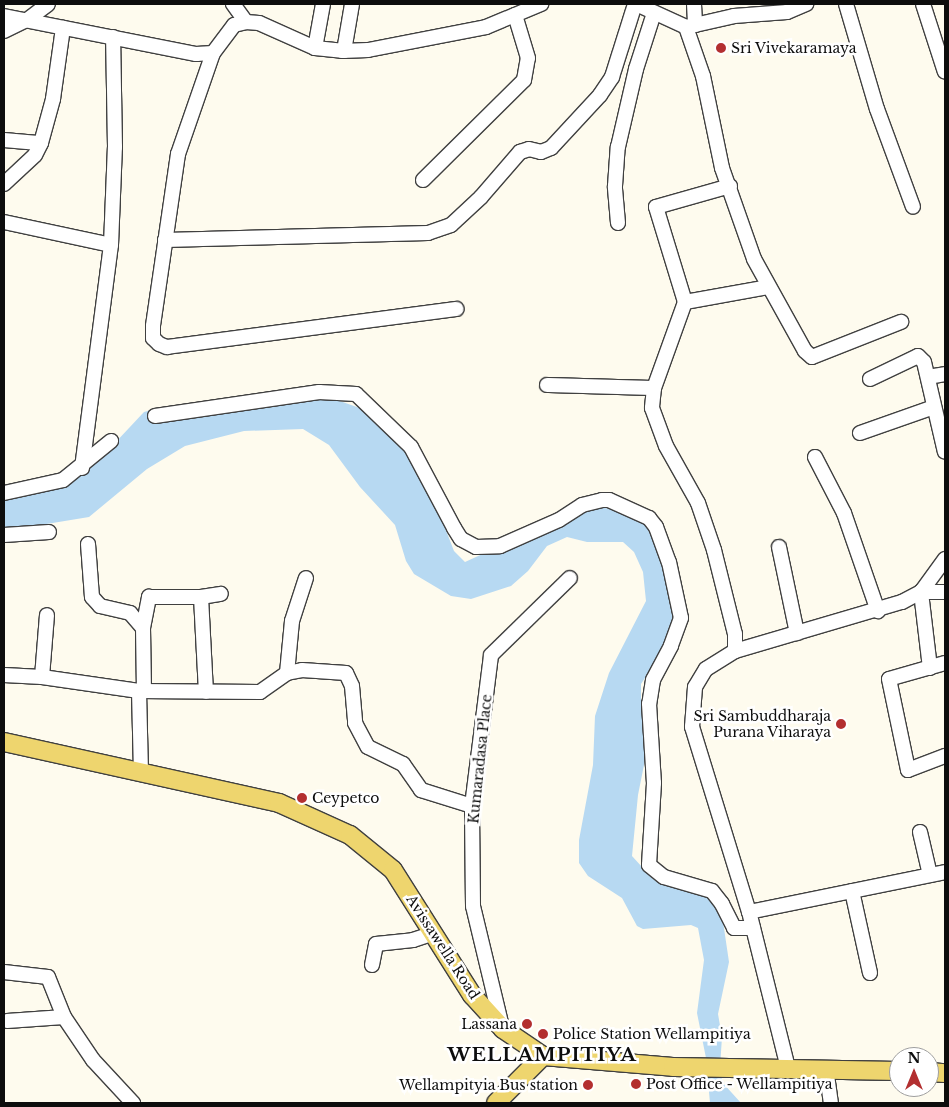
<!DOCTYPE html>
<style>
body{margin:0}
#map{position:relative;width:949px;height:1107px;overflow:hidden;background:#fefbee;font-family:"Libre Baskerville",serif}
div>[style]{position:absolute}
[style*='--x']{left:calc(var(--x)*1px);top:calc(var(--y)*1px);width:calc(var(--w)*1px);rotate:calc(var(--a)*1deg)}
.water>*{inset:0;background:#b7d9f2}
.roads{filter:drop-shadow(1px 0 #404040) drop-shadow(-1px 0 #404040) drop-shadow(0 1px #404040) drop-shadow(0 -1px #404040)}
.minor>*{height:14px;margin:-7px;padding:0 7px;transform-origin:7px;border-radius:7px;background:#fff}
.major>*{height:18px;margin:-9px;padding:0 9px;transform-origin:9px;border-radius:9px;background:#eed56e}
.dots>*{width:14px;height:14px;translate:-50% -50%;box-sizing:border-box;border:2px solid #fff;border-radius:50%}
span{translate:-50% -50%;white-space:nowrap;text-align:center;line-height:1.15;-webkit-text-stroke:5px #fff;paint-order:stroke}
.poi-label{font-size:14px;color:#0d0d0d}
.left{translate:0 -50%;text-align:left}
.right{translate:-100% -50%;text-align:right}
.street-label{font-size:14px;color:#0d0d0d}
.district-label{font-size:19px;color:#0d0d0d;font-weight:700;letter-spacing:1px}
.frame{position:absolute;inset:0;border:5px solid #0d0d0d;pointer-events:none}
.north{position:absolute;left:889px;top:1047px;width:50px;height:50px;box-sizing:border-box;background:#fff;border:1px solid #9e9e9e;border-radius:50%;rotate:0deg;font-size:14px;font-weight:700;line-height:20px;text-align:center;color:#0d0d0d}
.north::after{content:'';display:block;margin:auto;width:18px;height:22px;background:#b32f30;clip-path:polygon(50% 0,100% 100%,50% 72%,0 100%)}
</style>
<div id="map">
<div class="water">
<div style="clip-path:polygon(323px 395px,368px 411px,386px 426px,428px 484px,454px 551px,465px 562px,590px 505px,620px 511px,642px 519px,654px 529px,657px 550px,672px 577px,676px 616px,667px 644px,641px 684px,641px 707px,650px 735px,638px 795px,632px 856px,653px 879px,703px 894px,721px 908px,729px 962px,718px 1014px,722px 1037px,720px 1067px,722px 1082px,741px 1103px,710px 1103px,706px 1058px,697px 1013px,704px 960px,698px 928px,691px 925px,643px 929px,637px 926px,622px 898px,588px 876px,579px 863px,579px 840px,593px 765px,595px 716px,609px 673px,646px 601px,643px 572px,634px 552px,623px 542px,587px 542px,567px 537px,547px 546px,528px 571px,511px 586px,471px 599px,451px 596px,414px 574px,406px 561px,395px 525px,360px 487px,329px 445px,303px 429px,244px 431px,185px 446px,147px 469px,89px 517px,4px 531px,4px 498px,67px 481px,114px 444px,144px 412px,158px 408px,268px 404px)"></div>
</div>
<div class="roads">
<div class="minor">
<div style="--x:233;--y:4;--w:22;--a:54"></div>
<div style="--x:636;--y:4;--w:55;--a:24.7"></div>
<div style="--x:686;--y:27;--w:52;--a:70.9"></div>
<div style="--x:703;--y:76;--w:94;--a:78.3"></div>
<div style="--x:722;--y:168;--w:96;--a:70.6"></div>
<div style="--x:754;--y:259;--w:105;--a:61"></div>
<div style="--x:805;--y:351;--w:9;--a:41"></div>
<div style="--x:812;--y:357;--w:96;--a:-21.5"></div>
<div style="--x:694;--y:4;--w:21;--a:87"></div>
<div style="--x:846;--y:4;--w:109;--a:73.6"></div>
<div style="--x:877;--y:109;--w:104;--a:69.8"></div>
<div style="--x:923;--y:4;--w:71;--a:72.1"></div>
<div style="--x:4;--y:16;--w:196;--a:11.2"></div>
<div style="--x:196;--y:54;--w:17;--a:-3"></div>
<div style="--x:213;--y:53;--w:35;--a:-53"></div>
<div style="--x:234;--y:25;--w:12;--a:-14"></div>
<div style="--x:246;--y:22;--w:13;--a:4"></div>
<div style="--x:259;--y:23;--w:61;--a:24.1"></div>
<div style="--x:315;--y:48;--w:45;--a:-79.7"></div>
<div style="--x:686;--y:27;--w:49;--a:-12.9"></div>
<div style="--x:734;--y:16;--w:53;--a:-4.3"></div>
<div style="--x:787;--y:12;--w:21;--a:-23"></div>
<div style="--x:4;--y:31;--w:25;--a:-26"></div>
<div style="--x:27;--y:20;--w:26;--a:-37"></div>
<div style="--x:315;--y:48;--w:27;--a:6"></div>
<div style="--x:342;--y:51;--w:26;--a:-2"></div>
<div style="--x:368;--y:50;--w:120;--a:-11"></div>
<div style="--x:486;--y:27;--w:60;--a:-22.7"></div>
<div style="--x:344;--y:51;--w:48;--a:-80.3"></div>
<div style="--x:213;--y:53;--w:107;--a:109.1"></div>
<div style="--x:178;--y:154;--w:174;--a:98.3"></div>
<div style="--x:153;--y:326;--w:12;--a:90"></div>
<div style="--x:153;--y:338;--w:8;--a:45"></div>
<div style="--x:159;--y:344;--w:9;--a:21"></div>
<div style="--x:167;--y:347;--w:292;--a:-7.5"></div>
<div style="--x:4;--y:140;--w:37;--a:5"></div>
<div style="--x:423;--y:180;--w:142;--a:-44.7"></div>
<div style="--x:524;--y:80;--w:22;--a:-80"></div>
<div style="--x:528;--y:58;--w:45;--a:-106.8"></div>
<div style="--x:4;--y:184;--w:42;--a:-43.1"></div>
<div style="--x:35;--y:155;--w:13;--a:-63"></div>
<div style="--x:41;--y:143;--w:46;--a:-74.7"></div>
<div style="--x:53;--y:99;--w:72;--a:-82"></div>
<div style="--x:730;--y:186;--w:77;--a:164.2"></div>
<div style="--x:656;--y:207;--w:99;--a:73"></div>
<div style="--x:685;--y:302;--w:91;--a:109.8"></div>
<div style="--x:654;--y:388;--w:20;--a:96"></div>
<div style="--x:652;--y:408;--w:40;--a:69.8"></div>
<div style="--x:666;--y:446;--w:65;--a:60.7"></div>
<div style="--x:698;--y:503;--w:50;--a:71.2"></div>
<div style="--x:714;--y:550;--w:87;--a:76"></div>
<div style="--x:735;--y:634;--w:17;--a:90"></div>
<div style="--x:4;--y:222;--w:109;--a:12.1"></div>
<div style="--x:618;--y:223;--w:37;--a:-95"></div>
<div style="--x:615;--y:186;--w:39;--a:-86"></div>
<div style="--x:618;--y:147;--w:80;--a:-77"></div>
<div style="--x:636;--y:69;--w:59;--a:-72.2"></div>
<div style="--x:165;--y:240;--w:263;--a:-1.5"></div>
<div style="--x:428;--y:233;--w:24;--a:-19"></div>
<div style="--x:451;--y:225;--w:41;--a:-43"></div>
<div style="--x:481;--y:197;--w:60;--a:-49.1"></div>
<div style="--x:520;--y:152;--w:9;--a:-18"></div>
<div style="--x:529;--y:149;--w:12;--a:14"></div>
<div style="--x:541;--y:152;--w:11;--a:-22"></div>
<div style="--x:551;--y:148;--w:72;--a:-47.2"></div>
<div style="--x:600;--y:95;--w:22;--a:-56"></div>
<div style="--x:612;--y:77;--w:77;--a:-72.5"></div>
<div style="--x:685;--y:302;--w:84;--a:-10.2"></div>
<div style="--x:928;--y:377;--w:17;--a:-10"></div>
<div style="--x:870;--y:379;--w:53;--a:-25.6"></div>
<div style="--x:918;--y:356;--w:8;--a:45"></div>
<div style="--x:924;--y:362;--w:92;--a:76.9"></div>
<div style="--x:547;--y:385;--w:107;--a:1.6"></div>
<div style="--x:155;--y:416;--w:166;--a:-8.3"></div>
<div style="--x:319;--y:392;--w:37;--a:3"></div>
<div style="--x:356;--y:394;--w:76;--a:43.9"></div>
<div style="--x:411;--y:447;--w:92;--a:62"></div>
<div style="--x:454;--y:528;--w:13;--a:58"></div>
<div style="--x:461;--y:539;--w:17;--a:28"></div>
<div style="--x:476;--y:547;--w:24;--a:-2"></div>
<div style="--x:500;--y:546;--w:64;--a:-23.8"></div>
<div style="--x:559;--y:520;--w:27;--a:-33"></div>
<div style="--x:582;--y:505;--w:21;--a:-14"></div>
<div style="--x:602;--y:500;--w:7;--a:0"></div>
<div style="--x:609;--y:500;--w:44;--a:24.2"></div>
<div style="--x:649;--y:518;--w:11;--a:52"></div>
<div style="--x:656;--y:527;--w:37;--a:70"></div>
<div style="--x:669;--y:562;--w:57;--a:77.9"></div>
<div style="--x:681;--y:618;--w:30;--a:110"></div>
<div style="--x:671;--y:646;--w:38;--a:118"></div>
<div style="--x:653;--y:680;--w:24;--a:99"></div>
<div style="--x:649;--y:704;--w:79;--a:86.4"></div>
<div style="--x:654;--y:783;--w:82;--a:93.5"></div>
<div style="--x:649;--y:865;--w:19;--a:39"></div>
<div style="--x:664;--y:877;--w:50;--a:16.3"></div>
<div style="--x:712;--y:891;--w:16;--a:52"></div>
<div style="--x:722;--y:904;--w:27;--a:63"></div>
<div style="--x:734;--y:928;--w:19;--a:0"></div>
<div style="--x:860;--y:433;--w:78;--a:-19.4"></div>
<div style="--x:815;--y:457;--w:63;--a:62.6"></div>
<div style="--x:844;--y:513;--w:104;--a:70.9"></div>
<div style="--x:82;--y:468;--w:225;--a:-82.6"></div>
<div style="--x:111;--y:245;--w:98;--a:-87.7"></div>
<div style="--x:115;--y:147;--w:110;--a:-91"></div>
<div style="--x:4;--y:493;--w:60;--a:-12.4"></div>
<div style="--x:63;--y:480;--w:62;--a:-39.1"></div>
<div style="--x:4;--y:535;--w:45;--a:-3.8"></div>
<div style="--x:88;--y:544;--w:53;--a:85.7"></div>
<div style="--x:92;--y:597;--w:12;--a:48"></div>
<div style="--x:100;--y:606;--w:31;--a:13"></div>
<div style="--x:130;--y:613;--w:20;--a:49"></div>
<div style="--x:143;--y:628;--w:62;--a:89.1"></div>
<div style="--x:779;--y:547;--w:88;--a:78.2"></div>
<div style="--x:201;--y:597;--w:95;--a:87"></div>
<div style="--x:143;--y:628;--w:32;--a:-79"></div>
<div style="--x:149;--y:597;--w:52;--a:0"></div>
<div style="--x:201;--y:597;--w:20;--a:-9"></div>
<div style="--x:945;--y:663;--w:58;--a:164.1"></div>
<div style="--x:889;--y:679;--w:93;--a:78.2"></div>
<div style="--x:908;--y:770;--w:40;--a:-21"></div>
<div style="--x:930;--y:668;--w:77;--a:-96.8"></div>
<div style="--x:921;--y:592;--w:24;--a:0"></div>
<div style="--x:287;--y:673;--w:52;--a:-84.5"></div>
<div style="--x:292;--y:621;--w:45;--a:-72"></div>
<div style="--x:4;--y:675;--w:38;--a:3"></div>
<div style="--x:42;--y:677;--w:98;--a:8.2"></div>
<div style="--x:139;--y:691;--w:121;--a:0.5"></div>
<div style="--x:260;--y:692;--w:33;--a:-35"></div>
<div style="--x:287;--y:673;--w:15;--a:-11"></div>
<div style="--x:302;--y:670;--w:44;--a:3.9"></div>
<div style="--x:346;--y:673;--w:14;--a:65"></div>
<div style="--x:352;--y:686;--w:37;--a:85"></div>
<div style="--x:355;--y:723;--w:27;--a:62"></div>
<div style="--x:368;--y:747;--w:39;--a:26"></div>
<div style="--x:403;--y:764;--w:32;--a:55"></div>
<div style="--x:421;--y:790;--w:53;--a:17.4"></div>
<div style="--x:42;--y:677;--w:62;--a:-85.4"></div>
<div style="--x:139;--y:691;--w:82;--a:88.6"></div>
<div style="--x:920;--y:832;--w:44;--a:76.9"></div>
<div style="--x:852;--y:891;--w:84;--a:77.6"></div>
<div style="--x:749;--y:912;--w:200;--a:-11.5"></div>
<div style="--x:372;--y:965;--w:21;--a:-79"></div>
<div style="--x:376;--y:944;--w:37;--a:-6"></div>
<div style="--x:413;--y:940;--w:22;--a:-18"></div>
<div style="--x:4;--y:972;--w:44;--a:6.5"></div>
<div style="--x:48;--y:977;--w:43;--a:68.2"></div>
<div style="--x:64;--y:1017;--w:52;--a:56"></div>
<div style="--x:93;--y:1060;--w:59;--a:47.1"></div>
<div style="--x:7;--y:1021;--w:57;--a:-4"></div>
<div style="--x:502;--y:1027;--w:124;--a:-103.5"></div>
<div style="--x:473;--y:906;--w:100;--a:-90.6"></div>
<div style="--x:472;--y:806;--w:152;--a:-82.8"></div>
<div style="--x:491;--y:655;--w:110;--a:-44.3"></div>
<div style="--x:788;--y:1068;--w:161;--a:-104"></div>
<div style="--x:749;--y:912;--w:194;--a:-107.1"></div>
<div style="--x:692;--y:727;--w:40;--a:-85.7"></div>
<div style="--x:695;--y:687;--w:21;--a:-59"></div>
<div style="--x:706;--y:669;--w:34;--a:-32"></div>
<div style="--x:735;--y:651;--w:174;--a:-16.4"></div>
<div style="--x:902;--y:602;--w:21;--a:-28"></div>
<div style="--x:921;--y:592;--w:41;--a:-54"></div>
<div style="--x:826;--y:1068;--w:35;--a:82"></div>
</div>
<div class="major">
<div style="--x:4;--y:742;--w:282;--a:12.5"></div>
<div style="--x:279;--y:803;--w:78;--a:24.3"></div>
<div style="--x:350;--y:835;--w:55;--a:39.1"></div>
<div style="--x:393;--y:870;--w:148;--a:57.7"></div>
<div style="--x:472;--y:995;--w:46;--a:47.6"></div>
<div style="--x:503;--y:1029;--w:48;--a:34"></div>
<div style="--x:543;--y:1056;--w:130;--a:4.8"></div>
<div style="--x:673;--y:1067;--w:226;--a:1"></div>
<div style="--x:929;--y:1072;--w:16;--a:4"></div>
<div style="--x:496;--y:1103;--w:66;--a:-45"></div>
</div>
</div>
<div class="dots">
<div style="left:721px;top:48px;background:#b32f30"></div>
<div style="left:841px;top:724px;background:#b32f30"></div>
<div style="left:302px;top:798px;background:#b32f30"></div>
<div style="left:527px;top:1024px;background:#b32f30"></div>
<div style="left:543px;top:1034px;background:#b32f30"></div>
<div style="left:636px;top:1084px;background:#b32f30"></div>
<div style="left:588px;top:1085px;background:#b32f30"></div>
</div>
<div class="poi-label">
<span class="left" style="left:731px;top:48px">Sri Vivekaramaya</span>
<span class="right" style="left:831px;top:724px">Sri Sambuddharaja<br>Purana Viharaya</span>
<span class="left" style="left:312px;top:798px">Ceypetco</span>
<span class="right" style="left:517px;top:1024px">Lassana</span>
<span class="left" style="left:553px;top:1034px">Police Station Wellampitiya</span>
<span class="left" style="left:646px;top:1084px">Post Office - Wellampitiya</span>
<span class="right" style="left:578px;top:1085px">Wellampityia Bus station</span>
</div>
<div class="street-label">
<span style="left:480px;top:759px;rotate:-84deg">Kumaradasa Place</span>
<span style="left:443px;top:947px;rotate:57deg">Avissawella Road</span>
</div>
<div class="district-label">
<span style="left:542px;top:1055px">WELLAMPITIYA</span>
</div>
<div class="frame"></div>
<div class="north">N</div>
</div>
